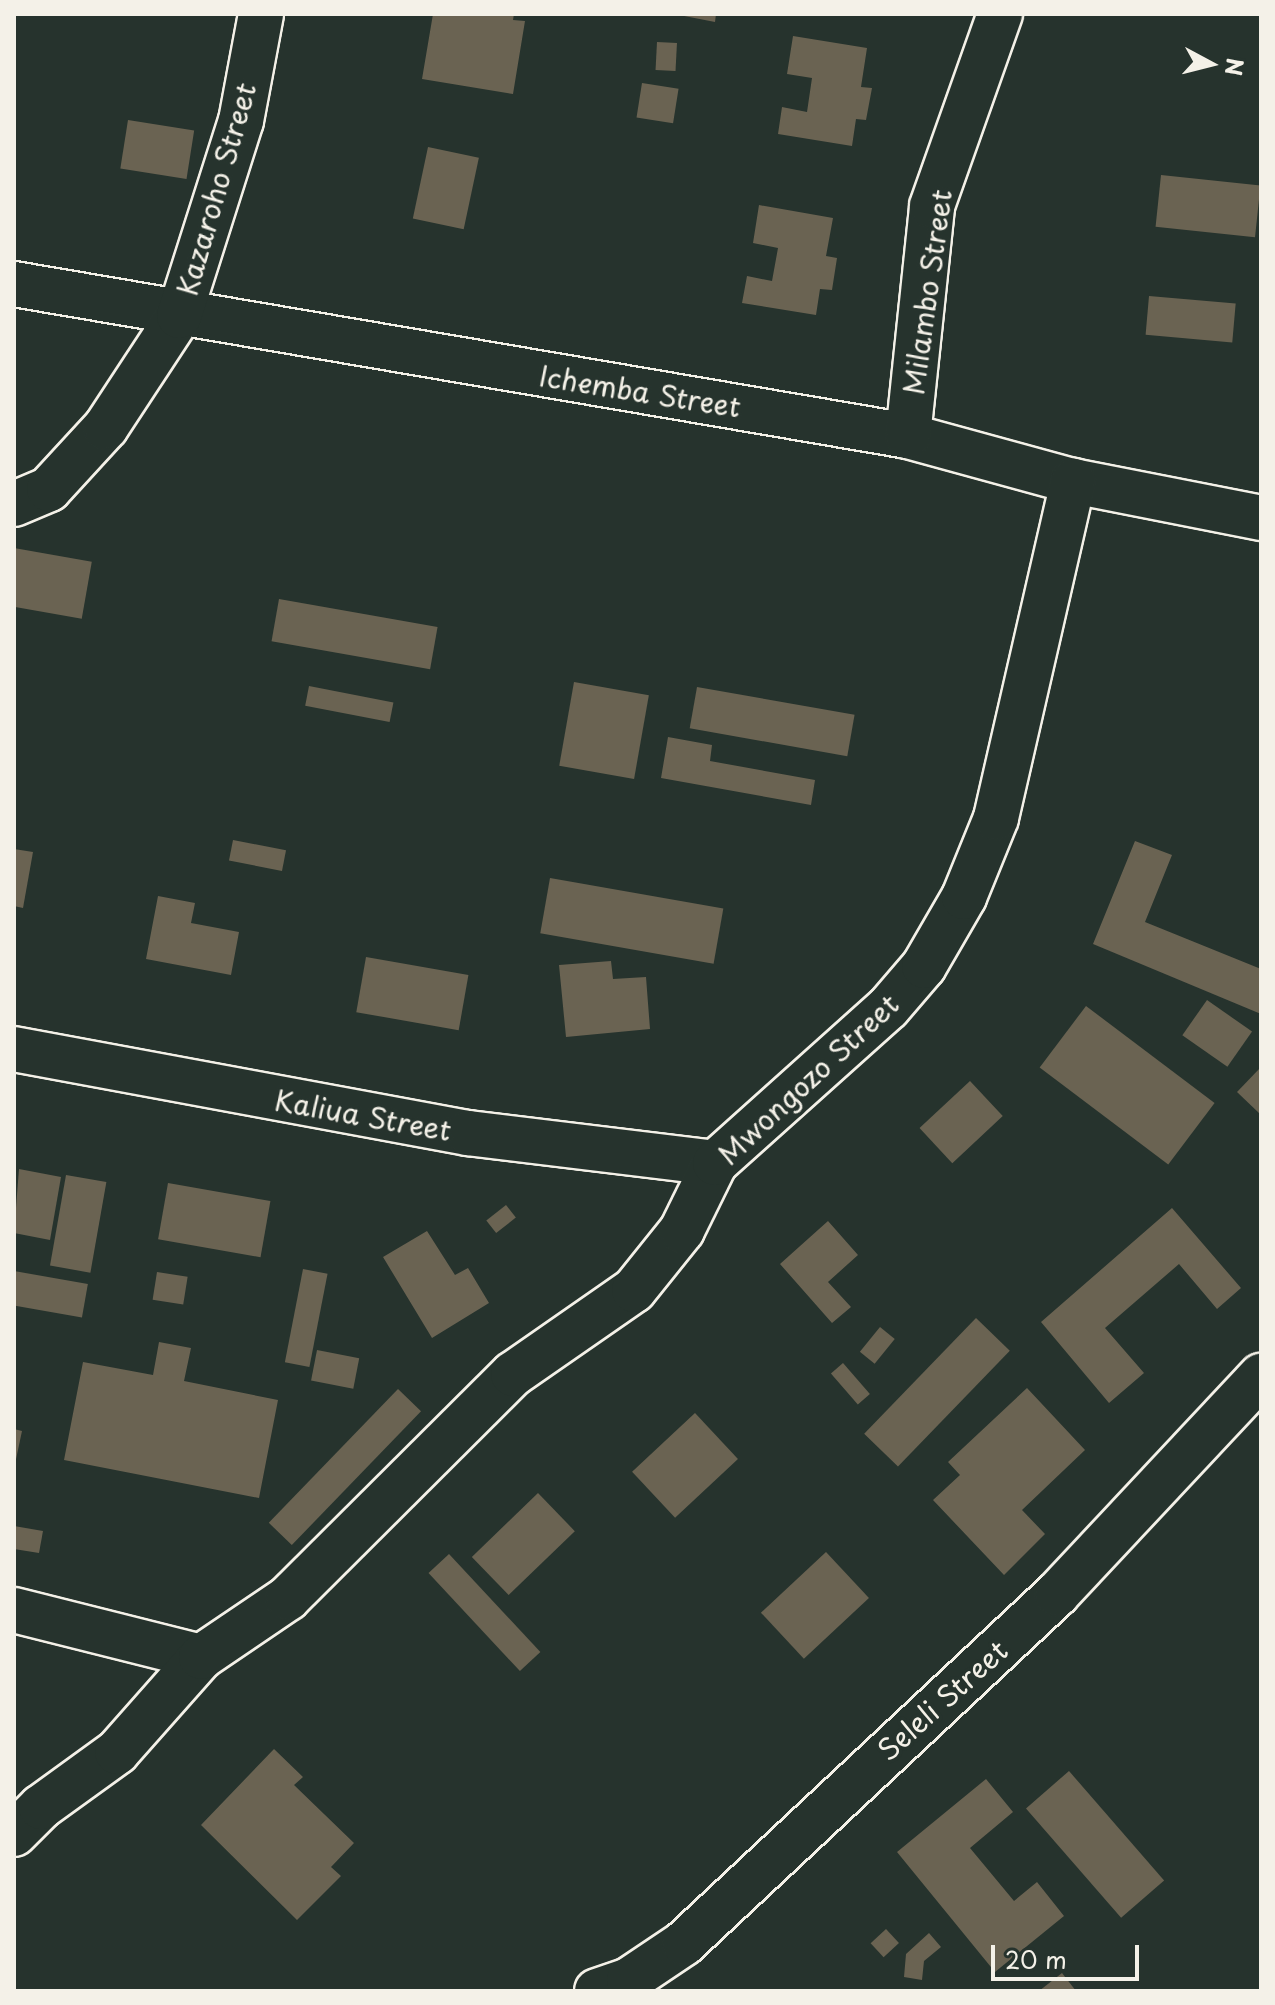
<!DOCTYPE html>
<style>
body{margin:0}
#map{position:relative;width:1275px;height:2005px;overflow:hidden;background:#26332d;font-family:"Playpen Sans",sans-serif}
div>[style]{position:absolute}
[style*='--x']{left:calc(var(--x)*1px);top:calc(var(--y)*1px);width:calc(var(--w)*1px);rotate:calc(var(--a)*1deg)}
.building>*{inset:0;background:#6a6352;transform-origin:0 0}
.roads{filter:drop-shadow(2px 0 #f4f1e8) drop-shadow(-2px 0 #f4f1e8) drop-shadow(0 2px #f4f1e8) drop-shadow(0 -2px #f4f1e8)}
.minor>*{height:44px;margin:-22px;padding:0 22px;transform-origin:22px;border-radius:22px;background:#26332d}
span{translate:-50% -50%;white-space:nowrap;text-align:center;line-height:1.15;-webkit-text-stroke:7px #26332d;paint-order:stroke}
.street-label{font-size:28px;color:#f4f1e8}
.frame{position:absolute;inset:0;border:16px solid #f4f1e8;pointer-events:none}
.north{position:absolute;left:1171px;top:24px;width:80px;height:80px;-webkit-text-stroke:6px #26332d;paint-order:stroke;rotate:97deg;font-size:22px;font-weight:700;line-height:32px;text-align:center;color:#f4f1e8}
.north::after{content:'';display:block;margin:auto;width:28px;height:36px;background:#f4f1e8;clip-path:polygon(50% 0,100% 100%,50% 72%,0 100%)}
.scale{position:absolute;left:991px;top:1945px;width:148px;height:36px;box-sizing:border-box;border:4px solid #f4f1e8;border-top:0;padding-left:10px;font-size:24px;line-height:28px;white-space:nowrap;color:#f4f1e8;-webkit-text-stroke:6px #26332d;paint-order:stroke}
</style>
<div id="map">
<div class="building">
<div style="clip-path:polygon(433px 14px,514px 14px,513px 20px,525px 21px,513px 94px,422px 79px)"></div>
<div style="clip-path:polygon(674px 14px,716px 14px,715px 22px)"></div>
<div style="clip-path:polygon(793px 36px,867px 48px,861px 87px,872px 88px,866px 120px,856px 119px,852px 146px,778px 134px,782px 107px,807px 112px,812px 78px,787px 74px)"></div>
<div style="left:657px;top:42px;width:20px;height:28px;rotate:3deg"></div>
<div style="left:642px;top:83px;width:37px;height:35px;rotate:9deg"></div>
<div style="left:128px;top:120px;width:67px;height:49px;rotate:9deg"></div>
<div style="left:428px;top:147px;width:52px;height:73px;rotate:12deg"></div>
<div style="left:1161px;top:175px;width:100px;height:52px;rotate:6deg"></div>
<div style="clip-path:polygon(759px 205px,833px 218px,826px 256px,837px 258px,832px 290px,820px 289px,816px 315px,742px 303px,747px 276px,772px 281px,778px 248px,753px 243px)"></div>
<div style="left:1149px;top:296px;width:87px;height:39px;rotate:5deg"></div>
<div style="left:14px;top:548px;width:79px;height:58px;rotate:10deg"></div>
<div style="left:279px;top:599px;width:161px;height:43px;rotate:10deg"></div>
<div style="left:574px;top:682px;width:76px;height:85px;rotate:10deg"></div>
<div style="left:309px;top:686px;width:86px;height:20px;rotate:11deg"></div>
<div style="left:697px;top:687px;width:160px;height:42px;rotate:10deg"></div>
<div style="clip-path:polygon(668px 737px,712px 745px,710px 761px,815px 780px,811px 805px,661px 778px)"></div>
<div style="left:233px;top:840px;width:54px;height:21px;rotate:11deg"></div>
<div style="clip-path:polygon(1135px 841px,1172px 855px,1145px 922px,1261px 969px,1261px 1014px,1093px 944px)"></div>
<div style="clip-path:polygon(14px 849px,33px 852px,23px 908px,14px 906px)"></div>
<div style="left:550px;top:878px;width:176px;height:56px;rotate:10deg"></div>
<div style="clip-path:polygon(158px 896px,195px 903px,191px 923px,239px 932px,231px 975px,146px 959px)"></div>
<div style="left:366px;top:957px;width:104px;height:56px;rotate:10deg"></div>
<div style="clip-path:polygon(611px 961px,613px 979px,646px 977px,650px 1029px,566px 1037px,559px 965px)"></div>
<div style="left:1207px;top:1000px;width:55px;height:43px;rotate:35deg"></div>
<div style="left:1086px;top:1006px;width:161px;height:77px;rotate:37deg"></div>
<div style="clip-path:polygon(1261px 1067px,1261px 1113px,1260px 1114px,1237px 1092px)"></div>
<div style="left:970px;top:1081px;width:48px;height:69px;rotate:47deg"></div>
<div style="clip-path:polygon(19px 1169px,61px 1177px,50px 1240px,14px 1233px)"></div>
<div style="left:66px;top:1175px;width:41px;height:92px;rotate:10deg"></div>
<div style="left:168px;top:1183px;width:104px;height:57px;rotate:10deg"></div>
<div style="left:506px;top:1205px;width:16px;height:25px;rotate:52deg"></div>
<div style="clip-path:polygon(1172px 1208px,1241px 1288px,1217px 1309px,1179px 1264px,1105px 1328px,1144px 1373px,1109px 1403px,1041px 1322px)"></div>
<div style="clip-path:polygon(828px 1221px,858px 1255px,828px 1282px,851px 1307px,832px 1323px,780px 1264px)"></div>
<div style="clip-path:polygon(427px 1231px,455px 1275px,468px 1268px,489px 1303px,432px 1338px,383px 1257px)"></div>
<div style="left:303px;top:1269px;width:25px;height:95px;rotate:11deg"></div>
<div style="left:14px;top:1271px;width:75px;height:34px;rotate:10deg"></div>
<div style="left:157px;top:1272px;width:31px;height:28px;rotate:9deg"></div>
<div style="left:976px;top:1318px;width:47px;height:161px;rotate:44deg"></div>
<div style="left:880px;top:1327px;width:19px;height:32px;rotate:39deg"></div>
<div style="clip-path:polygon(159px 1342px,191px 1348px,184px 1381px,278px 1400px,259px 1498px,64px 1460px,83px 1362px,153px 1375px)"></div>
<div style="left:317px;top:1350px;width:43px;height:31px;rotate:11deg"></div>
<div style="left:843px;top:1363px;width:41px;height:16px;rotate:49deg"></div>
<div style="clip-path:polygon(1027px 1388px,1085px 1450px,1022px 1510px,1045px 1534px,1004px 1575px,933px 1500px,960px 1475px,948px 1462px)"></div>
<div style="left:398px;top:1389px;width:32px;height:186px;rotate:44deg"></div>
<div style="left:695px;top:1413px;width:63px;height:86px;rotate:47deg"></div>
<div style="clip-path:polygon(14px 1429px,22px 1431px,15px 1464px,14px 1464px)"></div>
<div style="left:538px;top:1493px;width:53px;height:92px;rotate:46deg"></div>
<div style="clip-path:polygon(14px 1526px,43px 1531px,39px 1553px,14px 1549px)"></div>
<div style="left:826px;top:1552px;width:63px;height:89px;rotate:47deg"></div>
<div style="left:449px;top:1554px;width:134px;height:28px;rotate:47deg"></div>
<div style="clip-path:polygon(274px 1749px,303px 1777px,294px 1785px,354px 1843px,331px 1867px,341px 1876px,297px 1920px,201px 1825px)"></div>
<div style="left:1069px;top:1771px;width:145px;height:57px;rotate:49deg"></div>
<div style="clip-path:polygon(986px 1779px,1013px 1812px,970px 1848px,1014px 1901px,1037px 1882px,1064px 1916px,995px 1972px,897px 1852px)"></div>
<div style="left:886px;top:1929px;width:19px;height:21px;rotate:47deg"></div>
<div style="clip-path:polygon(929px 1933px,941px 1947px,924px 1961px,922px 1980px,904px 1977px,906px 1954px)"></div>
<div style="clip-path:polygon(1062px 1973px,1076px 1991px,1039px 1991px)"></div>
</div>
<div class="roads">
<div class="minor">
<div style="--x:14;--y:284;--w:907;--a:9.65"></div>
<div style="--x:908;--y:436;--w:171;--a:15.3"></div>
<div style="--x:1073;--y:481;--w:192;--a:11.1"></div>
<div style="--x:908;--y:436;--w:231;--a:-84"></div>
<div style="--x:932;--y:206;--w:204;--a:-70.5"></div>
<div style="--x:14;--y:504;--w:38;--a:-23"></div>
<div style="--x:49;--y:489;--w:84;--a:-47.4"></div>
<div style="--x:106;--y:427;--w:133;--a:-56.7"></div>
<div style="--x:179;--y:316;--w:205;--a:-72.4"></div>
<div style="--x:241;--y:121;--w:109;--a:-79.4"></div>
<div style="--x:14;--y:1049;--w:462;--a:10.5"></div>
<div style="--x:468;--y:1133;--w:249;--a:6.9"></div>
<div style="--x:14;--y:1610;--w:193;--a:14.1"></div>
<div style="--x:14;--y:1834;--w:38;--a:-45"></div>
<div style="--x:41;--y:1807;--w:94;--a:-35.9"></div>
<div style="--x:117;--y:1752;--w:127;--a:-48.5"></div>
<div style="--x:201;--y:1657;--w:105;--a:-34.1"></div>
<div style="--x:288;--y:1598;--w:317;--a:-44.9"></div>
<div style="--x:513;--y:1374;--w:147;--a:-34.8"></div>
<div style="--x:634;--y:1290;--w:77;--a:-51.3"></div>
<div style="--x:682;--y:1230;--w:75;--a:-63.8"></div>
<div style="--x:715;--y:1163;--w:232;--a:-41.9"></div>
<div style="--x:888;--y:1008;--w:55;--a:-49.4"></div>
<div style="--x:924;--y:966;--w:80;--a:-59.9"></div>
<div style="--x:964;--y:897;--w:85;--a:-67.9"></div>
<div style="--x:996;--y:818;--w:346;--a:-77.1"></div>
<div style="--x:597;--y:1991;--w:34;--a:-19"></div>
<div style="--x:629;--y:1980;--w:66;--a:-33.9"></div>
<div style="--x:684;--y:1943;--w:511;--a:-43.1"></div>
<div style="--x:1057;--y:1594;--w:299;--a:-46.9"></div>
</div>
</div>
<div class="street-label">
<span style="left:216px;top:189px;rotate:-74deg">Kazaroho Street</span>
<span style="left:927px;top:292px;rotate:-82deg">Milambo Street</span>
<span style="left:640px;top:391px;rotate:9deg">Ichemba Street</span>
<span style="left:808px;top:1079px;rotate:-43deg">Mwongozo Street</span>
<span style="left:363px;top:1115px;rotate:10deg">Kaliua Street</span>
<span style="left:942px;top:1700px;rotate:-42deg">Seleli Street</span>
</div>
<div class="frame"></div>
<div class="north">N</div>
<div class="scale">20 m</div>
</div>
